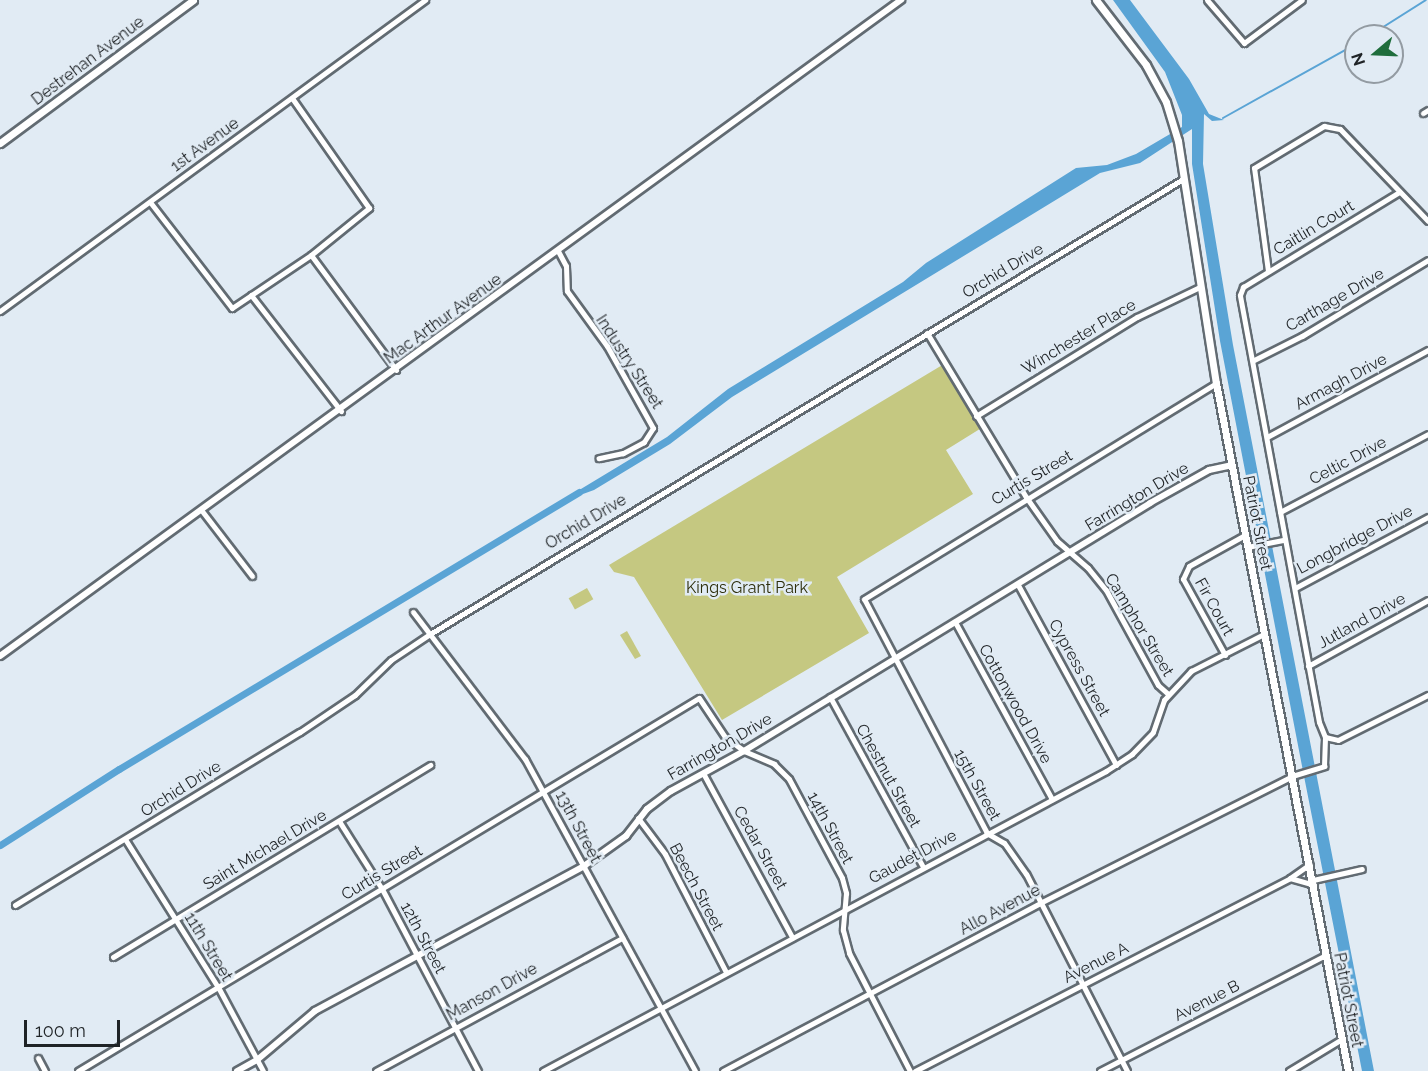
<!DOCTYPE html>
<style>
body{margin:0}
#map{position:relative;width:1428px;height:1071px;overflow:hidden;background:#e1ebf4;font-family:Raleway,sans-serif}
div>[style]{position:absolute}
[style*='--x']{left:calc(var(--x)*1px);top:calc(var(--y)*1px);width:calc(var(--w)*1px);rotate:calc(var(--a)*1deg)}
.green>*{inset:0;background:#c5c881;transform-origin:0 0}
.water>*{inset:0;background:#5aa4d5}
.stream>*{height:2px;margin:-1px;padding:0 1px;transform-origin:1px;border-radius:1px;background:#5aa4d5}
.canal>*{height:7px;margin:-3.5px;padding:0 3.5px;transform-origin:3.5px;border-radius:3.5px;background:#5aa4d5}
.roads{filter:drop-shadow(2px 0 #626b72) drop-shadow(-2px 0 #626b72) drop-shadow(0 2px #626b72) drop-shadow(0 -2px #626b72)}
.minor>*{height:5px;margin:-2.5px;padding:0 2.5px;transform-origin:2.5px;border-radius:2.5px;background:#fff}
.tertiary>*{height:6px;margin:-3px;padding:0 3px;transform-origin:3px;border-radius:3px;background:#fff}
.secondary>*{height:7px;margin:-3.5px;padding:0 3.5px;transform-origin:3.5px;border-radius:3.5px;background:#fff}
span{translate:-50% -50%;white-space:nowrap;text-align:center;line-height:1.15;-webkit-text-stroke:5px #e1ebf4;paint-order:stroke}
.street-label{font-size:16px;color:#1f2326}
.park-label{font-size:16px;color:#2c2d09}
.north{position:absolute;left:1344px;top:24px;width:60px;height:60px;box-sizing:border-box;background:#e1ebf4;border:2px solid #939ba2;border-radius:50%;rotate:251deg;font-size:16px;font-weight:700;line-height:24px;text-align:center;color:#1f2326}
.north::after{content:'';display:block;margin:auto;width:21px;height:27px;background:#1f6d3c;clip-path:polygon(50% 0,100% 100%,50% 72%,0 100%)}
.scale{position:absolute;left:24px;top:1020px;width:96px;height:27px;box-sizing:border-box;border:3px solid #1f2326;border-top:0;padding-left:8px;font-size:18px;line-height:21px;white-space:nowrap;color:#1f2326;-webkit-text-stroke:4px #e1ebf4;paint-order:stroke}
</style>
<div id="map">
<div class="green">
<div style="clip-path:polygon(944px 364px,983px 427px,946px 450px,973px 494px,837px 577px,869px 633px,722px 720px,634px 577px,614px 572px,609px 565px)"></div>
<div style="left:587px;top:588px;width:13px;height:21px;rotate:61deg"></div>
<div style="clip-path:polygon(627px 631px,641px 656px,635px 659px,620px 635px)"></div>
</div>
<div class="water">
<div style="clip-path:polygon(1113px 0,1130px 0,1189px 79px,1209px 114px,1224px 120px,1212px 121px,1204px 114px,1203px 164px,1233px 345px,1374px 1071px,1362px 1071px,1302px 766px,1220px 341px,1192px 164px,1192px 129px,1140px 163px,1100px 173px,732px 397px,670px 444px,594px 490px,572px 498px,571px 495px,667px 437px,728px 389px,903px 282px,926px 263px,1076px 168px,1107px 165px,1136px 154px,1182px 127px,1182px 115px,1165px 72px)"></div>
</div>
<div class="stream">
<div style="--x:1369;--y:36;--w:67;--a:-32.3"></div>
<div style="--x:1223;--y:118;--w:152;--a:-29.1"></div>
</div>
<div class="canal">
<div style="--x:0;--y:845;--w:141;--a:-32.6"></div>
<div style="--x:119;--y:769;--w:537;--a:-31.06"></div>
</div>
<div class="roads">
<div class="minor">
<div style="--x:1207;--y:0;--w:57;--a:49.3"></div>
<div style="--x:1244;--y:43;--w:72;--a:-36.6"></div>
<div style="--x:1423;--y:113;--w:6;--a:-31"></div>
<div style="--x:150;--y:202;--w:134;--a:52.3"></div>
<div style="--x:232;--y:308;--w:95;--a:-33.9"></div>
<div style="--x:311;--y:255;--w:75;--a:-39"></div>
<div style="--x:369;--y:208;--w:134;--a:-125"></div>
<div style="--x:558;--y:251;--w:17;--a:62"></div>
<div style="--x:566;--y:266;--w:25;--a:88"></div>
<div style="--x:567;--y:291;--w:68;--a:54"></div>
<div style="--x:607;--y:346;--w:94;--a:60.7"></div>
<div style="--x:653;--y:428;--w:17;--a:123"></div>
<div style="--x:644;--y:442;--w:24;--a:152"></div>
<div style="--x:623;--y:453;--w:25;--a:168"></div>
<div style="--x:311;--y:255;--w:143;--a:53.5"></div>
<div style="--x:1268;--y:271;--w:104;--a:-97.7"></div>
<div style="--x:1254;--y:168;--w:82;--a:-31"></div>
<div style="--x:1324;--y:126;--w:16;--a:11"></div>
<div style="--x:1340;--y:129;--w:127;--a:46.3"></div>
<div style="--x:251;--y:295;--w:147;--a:52.2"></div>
<div style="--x:0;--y:311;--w:527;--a:-36.2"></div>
<div style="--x:927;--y:333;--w:192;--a:58.9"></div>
<div style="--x:1026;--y:497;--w:54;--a:54.8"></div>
<div style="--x:1057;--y:541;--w:41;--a:41.1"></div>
<div style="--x:1088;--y:568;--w:28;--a:51"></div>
<div style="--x:1106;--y:590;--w:108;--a:61.3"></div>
<div style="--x:1158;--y:685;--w:13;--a:42"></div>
<div style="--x:1254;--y:360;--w:54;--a:-26.6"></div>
<div style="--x:1302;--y:336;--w:147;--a:-31.1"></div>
<div style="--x:976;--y:416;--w:189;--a:-31.6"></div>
<div style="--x:1137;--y:317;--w:70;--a:-25.5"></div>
<div style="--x:1267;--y:437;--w:183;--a:-28.4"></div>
<div style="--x:202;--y:511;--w:82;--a:52.4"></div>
<div style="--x:1280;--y:512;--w:167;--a:-27.8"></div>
<div style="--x:1247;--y:547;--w:38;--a:-11"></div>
<div style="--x:1018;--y:585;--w:205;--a:61.4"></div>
<div style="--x:1295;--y:588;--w:151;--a:-28.1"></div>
<div style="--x:413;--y:612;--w:185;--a:52.7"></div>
<div style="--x:525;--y:759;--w:355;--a:61.4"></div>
<div style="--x:955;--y:622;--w:202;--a:61.3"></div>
<div style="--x:1225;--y:655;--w:87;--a:-118.9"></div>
<div style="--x:1183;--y:579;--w:14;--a:-65"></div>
<div style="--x:1189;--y:566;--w:64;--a:-29"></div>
<div style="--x:1308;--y:666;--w:137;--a:-28.8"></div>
<div style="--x:830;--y:697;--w:194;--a:61.3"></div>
<div style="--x:1325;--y:737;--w:13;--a:13"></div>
<div style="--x:1338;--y:740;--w:101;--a:-26.6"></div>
<div style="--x:703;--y:773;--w:187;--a:61.5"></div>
<div style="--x:638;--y:818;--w:45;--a:53.1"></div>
<div style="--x:665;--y:854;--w:133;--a:62.7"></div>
<div style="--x:339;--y:821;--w:80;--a:57.7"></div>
<div style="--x:382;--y:889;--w:206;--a:62.2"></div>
<div style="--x:125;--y:839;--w:175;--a:57.9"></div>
<div style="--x:218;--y:987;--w:95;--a:61.8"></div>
<div style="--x:1290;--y:878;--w:25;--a:16"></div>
<div style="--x:1313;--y:880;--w:50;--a:-12.7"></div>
<div style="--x:15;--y:905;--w:333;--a:-31.3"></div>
<div style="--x:300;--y:732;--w:66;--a:-33.9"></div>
<div style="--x:355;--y:695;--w:50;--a:-44.2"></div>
<div style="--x:391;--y:660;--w:47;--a:-33.7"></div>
<div style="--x:430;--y:634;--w:880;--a:-31.14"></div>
<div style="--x:113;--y:957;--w:371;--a:-31.2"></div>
<div style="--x:38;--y:1058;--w:15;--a:62"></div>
<div style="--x:78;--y:1071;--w:724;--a:-30.99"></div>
<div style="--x:699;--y:698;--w:47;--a:56.3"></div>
<div style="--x:725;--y:737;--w:24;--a:36"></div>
<div style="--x:744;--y:751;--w:33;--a:23"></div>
<div style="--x:774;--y:764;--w:21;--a:45"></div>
<div style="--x:789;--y:779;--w:112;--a:61.8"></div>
<div style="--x:842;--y:878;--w:16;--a:75"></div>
<div style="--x:846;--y:893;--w:37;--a:95"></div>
<div style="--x:843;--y:930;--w:24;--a:75"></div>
<div style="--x:849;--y:953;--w:133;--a:62.7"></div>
<div style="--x:376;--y:1071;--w:280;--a:-28.4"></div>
<div style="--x:543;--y:1071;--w:638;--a:-28.05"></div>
<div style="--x:1106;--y:771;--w:31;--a:-33"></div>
<div style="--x:1132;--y:754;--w:30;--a:-46"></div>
<div style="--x:1153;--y:732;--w:34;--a:-71"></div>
<div style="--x:1164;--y:700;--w:40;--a:-47"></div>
<div style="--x:1191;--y:671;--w:82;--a:-26.9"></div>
<div style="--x:723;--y:1071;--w:359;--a:-27.9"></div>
<div style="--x:1040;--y:903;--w:282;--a:-26.7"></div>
<div style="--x:1292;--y:776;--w:34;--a:-17"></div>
<div style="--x:1324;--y:766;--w:29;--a:-88"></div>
<div style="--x:1325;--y:737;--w:16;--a:-112"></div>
<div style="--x:1319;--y:722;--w:434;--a:-100.5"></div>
<div style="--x:1240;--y:295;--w:9;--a:-69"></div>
<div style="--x:1243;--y:287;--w:183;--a:-31.3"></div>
<div style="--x:915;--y:1071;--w:422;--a:-27.2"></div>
<div style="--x:1290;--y:878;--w:24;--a:-35"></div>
<div style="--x:1100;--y:1071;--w:254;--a:-27.2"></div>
<div style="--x:1127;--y:1071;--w:221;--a:-117.1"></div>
<div style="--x:1026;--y:874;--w:38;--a:-125"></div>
<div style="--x:1004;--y:843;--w:20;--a:-150"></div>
<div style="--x:987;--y:833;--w:264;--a:-117.7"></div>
<div style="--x:864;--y:599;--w:413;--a:-31.5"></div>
<div style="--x:1289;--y:1071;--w:62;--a:-31.1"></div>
</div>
<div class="tertiary">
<div style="--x:0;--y:656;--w:1115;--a:-36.06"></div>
<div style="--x:237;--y:1071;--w:23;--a:-29"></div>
<div style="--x:257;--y:1060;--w:76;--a:-40.2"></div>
<div style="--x:315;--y:1011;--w:306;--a:-28.3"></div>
<div style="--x:584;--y:866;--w:52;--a:-35.5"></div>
<div style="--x:626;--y:836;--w:34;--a:-52"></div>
<div style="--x:647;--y:809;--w:30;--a:-37"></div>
<div style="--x:671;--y:791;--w:83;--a:-28.7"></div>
<div style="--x:744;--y:751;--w:476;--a:-31.4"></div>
<div style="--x:1150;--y:503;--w:68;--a:-29.2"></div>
<div style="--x:1209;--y:470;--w:24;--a:-12"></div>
</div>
<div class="secondary">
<div style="--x:1096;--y:0;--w:82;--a:52.4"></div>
<div style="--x:1146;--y:65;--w:42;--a:61.6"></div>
<div style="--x:1166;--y:102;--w:41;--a:72.9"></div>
<div style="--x:1178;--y:141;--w:245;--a:81.1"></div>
<div style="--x:1216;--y:383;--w:701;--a:79.14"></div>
<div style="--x:0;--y:143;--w:240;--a:-36.5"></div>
</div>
</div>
<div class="street-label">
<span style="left:88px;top:61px;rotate:-37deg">Destrehan Avenue</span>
<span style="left:205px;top:145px;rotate:-36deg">1st Avenue</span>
<span style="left:1314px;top:228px;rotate:-31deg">Caitlin Court</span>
<span style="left:1003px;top:271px;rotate:-31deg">Orchid Drive</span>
<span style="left:1335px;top:300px;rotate:-30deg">Carthage Drive</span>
<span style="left:443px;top:319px;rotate:-36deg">Mac Arthur Avenue</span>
<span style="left:1079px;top:337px;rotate:-31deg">Winchester Place</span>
<span style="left:629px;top:362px;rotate:57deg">Industry Street</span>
<span style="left:1341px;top:382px;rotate:-28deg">Armagh Drive</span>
<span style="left:1348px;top:461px;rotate:-28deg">Celtic Drive</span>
<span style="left:1032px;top:478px;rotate:-31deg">Curtis Street</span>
<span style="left:1137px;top:497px;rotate:-31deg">Farrington Drive</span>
<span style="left:586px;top:522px;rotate:-31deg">Orchid Drive</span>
<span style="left:1257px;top:523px;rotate:79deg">Patriot Street</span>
<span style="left:1355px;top:540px;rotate:-28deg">Longbridge Drive</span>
<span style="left:1214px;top:607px;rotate:61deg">Fir Court</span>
<span style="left:1362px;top:621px;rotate:-29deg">Jutland Drive</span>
<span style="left:1139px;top:625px;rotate:59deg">Camphor Street</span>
<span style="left:1079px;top:668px;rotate:61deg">Cypress Street</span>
<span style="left:1015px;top:704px;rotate:61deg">Cottonwood Drive</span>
<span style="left:720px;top:747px;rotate:-30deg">Farrington Drive</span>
<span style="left:888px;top:776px;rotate:61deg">Chestnut Street</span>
<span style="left:977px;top:785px;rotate:61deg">15th Street</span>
<span style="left:181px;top:789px;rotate:-32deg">Orchid Drive</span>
<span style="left:578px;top:827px;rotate:62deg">13th Street</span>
<span style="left:830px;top:828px;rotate:62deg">14th Street</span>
<span style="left:760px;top:848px;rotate:61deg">Cedar Street</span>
<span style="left:265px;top:850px;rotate:-31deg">Saint Michael Drive</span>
<span style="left:913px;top:857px;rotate:-28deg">Gaudet Drive</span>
<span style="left:382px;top:873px;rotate:-31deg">Curtis Street</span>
<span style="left:696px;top:887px;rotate:62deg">Beech Street</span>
<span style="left:1000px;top:910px;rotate:-28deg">Allo Avenue</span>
<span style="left:423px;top:938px;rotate:62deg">12th Street</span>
<span style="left:208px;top:947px;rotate:59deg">11th Street</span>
<span style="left:1096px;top:963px;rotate:-27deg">Avenue A</span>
<span style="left:492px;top:992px;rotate:-29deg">Manson Drive</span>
<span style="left:1348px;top:1000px;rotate:79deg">Patriot Street</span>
<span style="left:1207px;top:1001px;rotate:-27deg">Avenue B</span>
</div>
<div class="park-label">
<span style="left:747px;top:588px">Kings Grant Park</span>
</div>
<div class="north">N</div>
<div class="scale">100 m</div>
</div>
